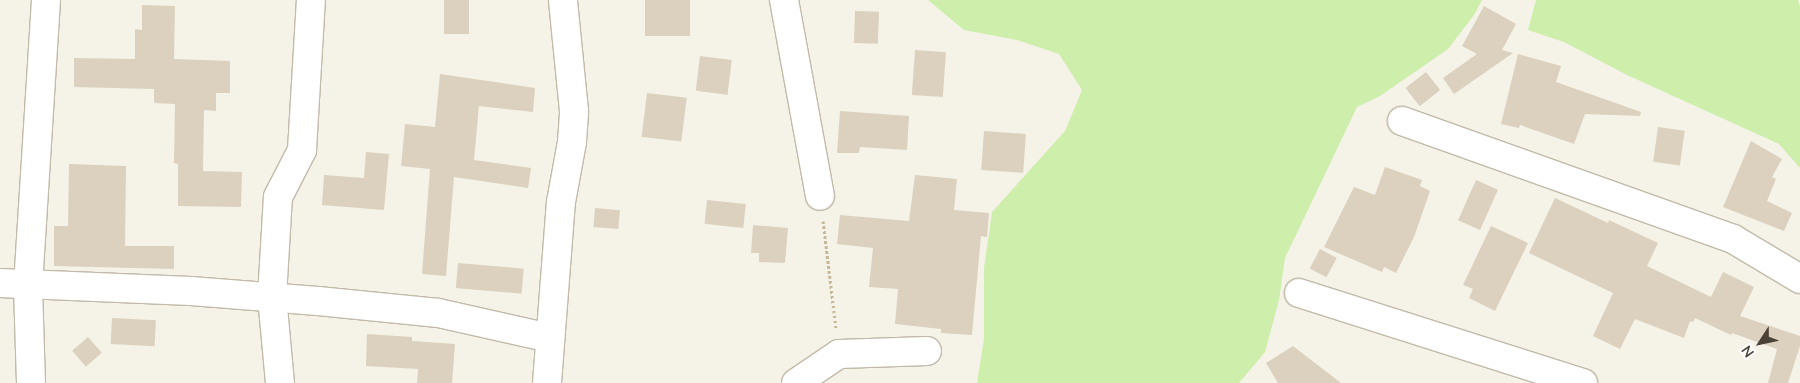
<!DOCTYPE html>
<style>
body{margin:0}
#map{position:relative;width:1800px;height:383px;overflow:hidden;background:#f5f2e7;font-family:Mulish,sans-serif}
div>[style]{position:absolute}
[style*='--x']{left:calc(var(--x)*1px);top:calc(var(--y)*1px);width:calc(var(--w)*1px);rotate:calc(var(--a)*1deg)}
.green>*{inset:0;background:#ceeeac}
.building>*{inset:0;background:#dbd1be;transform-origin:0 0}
.path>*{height:3px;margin-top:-1.5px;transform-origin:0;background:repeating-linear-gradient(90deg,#c6b798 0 2.5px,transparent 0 5px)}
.roads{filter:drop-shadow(1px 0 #c2baa9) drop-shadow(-1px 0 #c2baa9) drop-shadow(0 1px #c2baa9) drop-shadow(0 -1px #c2baa9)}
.minor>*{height:28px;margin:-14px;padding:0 14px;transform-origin:14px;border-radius:14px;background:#fff}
span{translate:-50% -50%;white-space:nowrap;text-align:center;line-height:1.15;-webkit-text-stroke:5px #fff;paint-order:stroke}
.north{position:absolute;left:1735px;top:318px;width:50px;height:50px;-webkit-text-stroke:4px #fff;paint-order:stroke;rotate:235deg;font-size:14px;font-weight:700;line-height:20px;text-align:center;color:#4a4235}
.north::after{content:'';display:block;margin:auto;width:18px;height:22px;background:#4a4235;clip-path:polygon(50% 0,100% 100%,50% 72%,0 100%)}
</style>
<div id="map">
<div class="green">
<div style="clip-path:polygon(928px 0,1482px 0,1474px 15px,1448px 49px,1380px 96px,1357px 107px,1285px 258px,1279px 300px,1265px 352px,1239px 383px,977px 383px,984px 339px,984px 268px,992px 212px,1065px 131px,1082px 90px,1059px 54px,1017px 40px,964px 30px)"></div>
<div style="clip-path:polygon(1536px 0,1798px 0,1800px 6px,1800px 168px,1779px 144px,1627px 75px,1564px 42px,1528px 30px)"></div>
</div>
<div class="building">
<div style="left:444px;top:0;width:25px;height:34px"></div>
<div style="left:645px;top:0;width:45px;height:36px"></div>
<div style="clip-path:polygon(142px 5px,175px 6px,174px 59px,230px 61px,230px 93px,216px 93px,216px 111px,204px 110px,203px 171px,242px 172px,241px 207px,178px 206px,178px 164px,174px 163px,175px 104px,154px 103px,154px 89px,74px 87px,74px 58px,135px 59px,135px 29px,142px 30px)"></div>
<div style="clip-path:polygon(1484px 6px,1516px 24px,1502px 50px,1513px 53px,1454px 94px,1443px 78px,1477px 54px,1462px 46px)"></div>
<div style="left:855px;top:11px;width:24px;height:32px;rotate:2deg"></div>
<div style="left:915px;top:50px;width:31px;height:45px;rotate:4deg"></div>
<div style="clip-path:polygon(1518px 54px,1561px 66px,1556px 82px,1641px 112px,1640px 116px,1585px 114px,1574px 144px,1520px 125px,1519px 128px,1501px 124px)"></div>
<div style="left:700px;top:56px;width:32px;height:35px;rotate:7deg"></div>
<div style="left:1426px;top:72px;width:23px;height:26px;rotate:52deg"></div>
<div style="clip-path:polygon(440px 74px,535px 88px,533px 112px,479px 106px,474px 160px,531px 168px,528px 188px,454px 177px,446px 276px,422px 274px,430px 169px,401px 166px,405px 124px,435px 127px)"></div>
<div style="left:647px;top:93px;width:40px;height:44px;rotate:7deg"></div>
<div style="clip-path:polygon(840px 111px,909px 116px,907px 150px,860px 147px,859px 153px,837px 153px)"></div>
<div style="left:1658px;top:127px;width:27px;height:35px;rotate:8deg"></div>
<div style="left:984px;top:131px;width:42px;height:39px;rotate:4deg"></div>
<div style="clip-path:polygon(1751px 141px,1782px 159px,1772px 177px,1776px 179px,1767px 201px,1792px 213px,1784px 231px,1723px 207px)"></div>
<div style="clip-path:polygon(366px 152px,389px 154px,384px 210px,322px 205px,324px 175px,364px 178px)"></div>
<div style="clip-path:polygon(69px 164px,126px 166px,125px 246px,174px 246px,174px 269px,54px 266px,54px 226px,68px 226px)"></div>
<div style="clip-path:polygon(1385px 167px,1422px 180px,1420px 186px,1430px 191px,1414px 237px,1396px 273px,1384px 267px,1382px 272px,1324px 247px,1354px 187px,1375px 195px)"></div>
<div style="clip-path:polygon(915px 175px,957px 179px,954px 210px,989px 213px,987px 237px,981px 236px,972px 335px,941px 333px,941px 329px,895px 324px,898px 289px,869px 287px,873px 248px,837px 244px,840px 215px,909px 221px)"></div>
<div style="left:1476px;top:180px;width:24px;height:44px;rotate:24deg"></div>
<div style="clip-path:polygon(1555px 198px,1608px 223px,1609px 220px,1658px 243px,1647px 266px,1711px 297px,1723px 272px,1754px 287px,1740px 316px,1800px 336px,1800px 346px,1788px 383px,1768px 383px,1777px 349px,1732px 333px,1731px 335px,1695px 318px,1693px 322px,1690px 321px,1684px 338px,1635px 319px,1620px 349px,1593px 336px,1613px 293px,1529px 253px)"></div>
<div style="left:707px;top:200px;width:39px;height:24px;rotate:6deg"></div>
<div style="left:595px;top:208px;width:25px;height:19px;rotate:5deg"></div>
<div style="clip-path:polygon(753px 225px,788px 228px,785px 263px,759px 262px,759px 253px,751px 253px)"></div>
<div style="clip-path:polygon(1491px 226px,1528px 243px,1495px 311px,1469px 298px,1473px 289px,1463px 285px)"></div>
<div style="left:1320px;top:249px;width:19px;height:22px;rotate:28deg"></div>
<div style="left:458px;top:263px;width:66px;height:25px;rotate:5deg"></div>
<div style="left:112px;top:318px;width:44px;height:26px;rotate:3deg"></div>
<div style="clip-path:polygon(367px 334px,412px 337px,412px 341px,455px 344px,452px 383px,417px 383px,418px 369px,366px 366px)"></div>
<div style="left:88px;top:337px;width:21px;height:21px;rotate:49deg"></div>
<div style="clip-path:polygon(1293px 346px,1341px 383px,1278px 383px,1266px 363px)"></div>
</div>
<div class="path">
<div style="--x:823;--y:221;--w:109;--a:83.1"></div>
</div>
<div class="roads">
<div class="minor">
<div style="--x:784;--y:0;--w:199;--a:79.6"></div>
<div style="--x:1402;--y:121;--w:351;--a:19.6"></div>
<div style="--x:1733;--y:239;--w:78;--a:30.8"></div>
<div style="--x:0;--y:283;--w:191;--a:2.4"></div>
<div style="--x:191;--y:291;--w:127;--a:4.5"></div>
<div style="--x:318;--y:301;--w:121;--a:5.7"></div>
<div style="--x:438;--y:313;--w:115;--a:12.6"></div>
<div style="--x:1299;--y:293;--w:298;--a:17.6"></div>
<div style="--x:31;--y:383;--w:97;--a:-91.8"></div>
<div style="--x:28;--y:286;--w:287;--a:-86.4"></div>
<div style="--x:280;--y:383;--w:86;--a:-95.3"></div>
<div style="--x:272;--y:297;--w:100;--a:-86.6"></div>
<div style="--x:278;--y:197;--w:53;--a:-62.9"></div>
<div style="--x:302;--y:150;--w:150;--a:-86.6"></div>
<div style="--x:547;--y:383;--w:182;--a:-85.6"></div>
<div style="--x:561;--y:202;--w:61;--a:-79.6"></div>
<div style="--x:572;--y:142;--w:31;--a:-86"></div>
<div style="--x:574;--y:111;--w:112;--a:-95.7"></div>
<div style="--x:796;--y:383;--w:52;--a:-34"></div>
<div style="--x:839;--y:354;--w:88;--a:-2"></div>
</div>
</div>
<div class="north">N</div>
</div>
